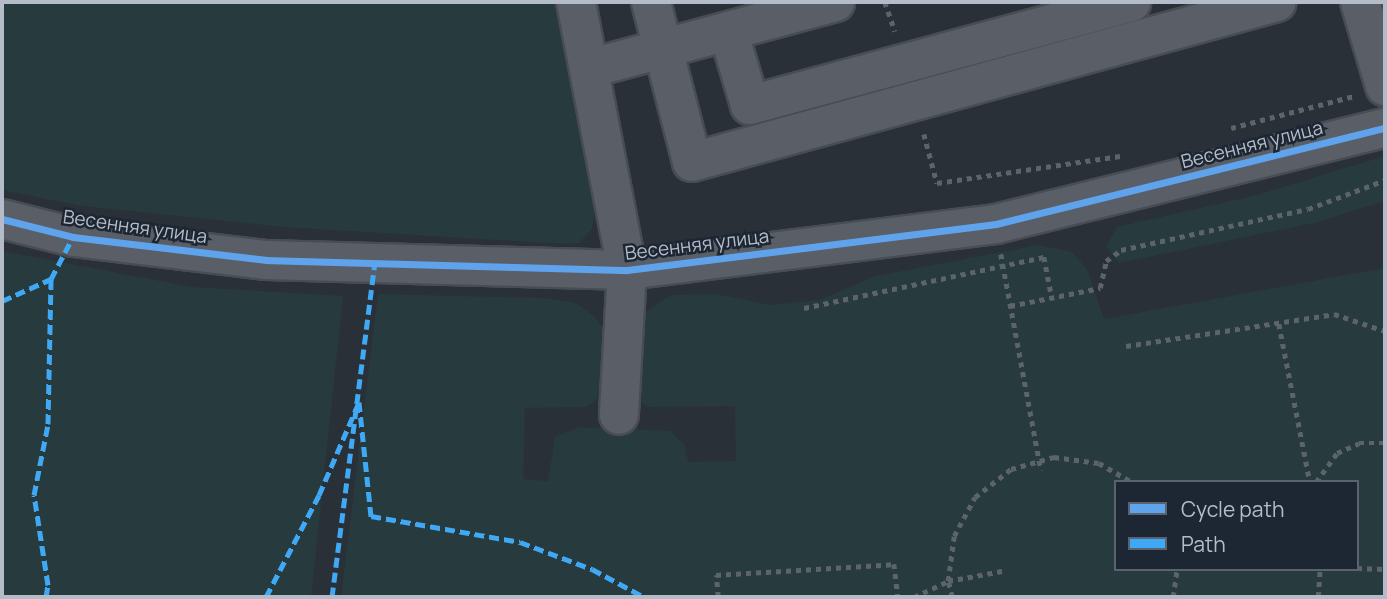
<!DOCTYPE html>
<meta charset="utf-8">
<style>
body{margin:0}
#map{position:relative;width:1387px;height:599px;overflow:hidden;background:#2a3038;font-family:Manrope,sans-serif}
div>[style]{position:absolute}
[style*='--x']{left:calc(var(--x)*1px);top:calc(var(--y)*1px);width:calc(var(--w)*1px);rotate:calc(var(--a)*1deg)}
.green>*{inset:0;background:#273a3e}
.path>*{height:4.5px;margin-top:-2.25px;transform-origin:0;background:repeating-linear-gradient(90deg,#5d636a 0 5px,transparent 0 10px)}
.roads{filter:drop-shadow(2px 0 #484c53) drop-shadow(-2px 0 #484c53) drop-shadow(0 2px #484c53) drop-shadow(0 -2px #484c53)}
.minor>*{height:38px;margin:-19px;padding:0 19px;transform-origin:19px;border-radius:19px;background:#5a5e66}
.quiet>*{height:5px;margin-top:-2.5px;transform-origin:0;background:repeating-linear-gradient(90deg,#3fa9f5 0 10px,transparent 0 15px)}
.cycleway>*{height:7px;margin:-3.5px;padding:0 3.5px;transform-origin:3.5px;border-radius:3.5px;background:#60a3ed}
span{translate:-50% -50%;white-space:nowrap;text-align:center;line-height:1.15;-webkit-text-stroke:5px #1d2633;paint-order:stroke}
.street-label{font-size:19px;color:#b4bcc9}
.frame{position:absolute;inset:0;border:4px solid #b4bcc9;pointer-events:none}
.legend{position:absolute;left:1114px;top:480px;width:245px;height:91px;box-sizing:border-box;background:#1d2633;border:2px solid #59626f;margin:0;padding:9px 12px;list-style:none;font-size:21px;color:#b4bcc9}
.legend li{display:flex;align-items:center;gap:14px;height:35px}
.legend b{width:35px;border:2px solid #59626f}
</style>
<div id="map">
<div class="green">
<div style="clip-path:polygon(2px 2px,557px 2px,596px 204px,592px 229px,579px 243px,564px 244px,284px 227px,82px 206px,2px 190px)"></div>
<div style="clip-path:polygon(1385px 156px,1385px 201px,1314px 223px,1119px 263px,1106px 246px,1117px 227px,1257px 195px)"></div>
<div style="clip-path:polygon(evenodd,1039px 245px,1072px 252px,1087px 269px,1104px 319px,1385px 268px,1385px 597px,341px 597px,378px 294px,542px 298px,574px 302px,594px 316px,606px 332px,605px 385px,595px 401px,585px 407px,525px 408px,523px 479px,548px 481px,555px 437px,579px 427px,670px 431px,684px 444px,688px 462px,736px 461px,735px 406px,647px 407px,637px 398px,635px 325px,648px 310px,671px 295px,716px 294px,770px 305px,820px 300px,876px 276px,1039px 245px,1116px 482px,1357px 482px,1357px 569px,1116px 569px,1116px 482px)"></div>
<div style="clip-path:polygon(2px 251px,192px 287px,343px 296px,311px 597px,2px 597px)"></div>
</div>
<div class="path">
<div style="--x:885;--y:2;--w:31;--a:71"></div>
<div style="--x:1231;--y:128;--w:127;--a:-14.6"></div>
<div style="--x:924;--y:134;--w:51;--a:75.1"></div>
<div style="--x:937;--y:183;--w:185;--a:-8.4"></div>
<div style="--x:1001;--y:254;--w:220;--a:79.5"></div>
<div style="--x:1010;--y:306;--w:92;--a:-11.3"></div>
<div style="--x:1100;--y:288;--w:28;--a:-77"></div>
<div style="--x:1106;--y:261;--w:19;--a:-36"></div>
<div style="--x:1121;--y:250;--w:191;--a:-12.4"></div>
<div style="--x:1308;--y:209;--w:82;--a:-20.6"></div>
<div style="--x:804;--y:308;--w:245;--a:-12"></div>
<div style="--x:1044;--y:257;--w:42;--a:79"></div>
<div style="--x:1279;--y:324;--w:161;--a:78.9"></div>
<div style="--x:1126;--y:346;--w:210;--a:-8.7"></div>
<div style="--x:1334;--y:314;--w:54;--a:18.4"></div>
<div style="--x:1316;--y:482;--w:36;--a:-54"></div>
<div style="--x:1337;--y:453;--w:24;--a:-24"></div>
<div style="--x:1359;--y:443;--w:26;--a:0"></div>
<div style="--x:1357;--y:568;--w:28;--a:2"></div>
<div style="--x:718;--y:597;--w:22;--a:-95"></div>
<div style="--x:716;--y:575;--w:178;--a:-3.5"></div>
<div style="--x:894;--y:564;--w:33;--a:83"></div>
<div style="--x:914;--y:597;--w:38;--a:-25"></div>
<div style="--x:948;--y:581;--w:55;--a:-10.5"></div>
<div style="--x:952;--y:597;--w:16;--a:-104"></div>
<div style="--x:948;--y:581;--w:45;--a:-82.4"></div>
<div style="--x:954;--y:536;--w:44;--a:-61.7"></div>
<div style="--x:975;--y:497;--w:46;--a:-37.9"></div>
<div style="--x:1011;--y:469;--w:45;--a:-15.6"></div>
<div style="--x:1054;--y:457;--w:45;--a:7.6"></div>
<div style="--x:1099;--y:463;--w:38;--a:30"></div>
<div style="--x:1173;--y:597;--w:28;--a:-82"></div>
<div style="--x:1318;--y:597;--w:28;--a:-86"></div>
</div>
<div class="roads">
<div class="minor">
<div style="--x:576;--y:2;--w:273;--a:79.2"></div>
<div style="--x:627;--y:270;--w:145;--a:93.2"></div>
<div style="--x:651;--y:2;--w:165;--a:75.6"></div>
<div style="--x:692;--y:162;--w:606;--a:-15.3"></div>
<div style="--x:1360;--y:2;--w:88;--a:73.4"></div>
<div style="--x:729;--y:34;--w:74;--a:73.5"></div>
<div style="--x:750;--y:105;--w:395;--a:-15.1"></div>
<div style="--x:591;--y:68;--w:253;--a:-15.1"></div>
<div style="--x:2;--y:219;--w:73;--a:14.2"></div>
<div style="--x:73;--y:237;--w:195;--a:6.8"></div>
<div style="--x:267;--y:260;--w:360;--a:1.6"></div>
<div style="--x:627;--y:270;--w:372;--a:-7.1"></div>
<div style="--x:996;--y:224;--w:401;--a:-13.9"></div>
</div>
</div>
<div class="quiet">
<div style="--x:2;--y:301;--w:54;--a:-24.2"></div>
<div style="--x:46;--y:597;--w:12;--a:-81"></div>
<div style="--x:48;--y:585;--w:91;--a:-98.8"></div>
<div style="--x:34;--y:495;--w:72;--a:-78.8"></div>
<div style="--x:48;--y:424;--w:145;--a:-88.8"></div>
<div style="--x:51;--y:279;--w:47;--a:-62.4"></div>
<div style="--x:266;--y:597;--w:115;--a:-62.5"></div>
<div style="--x:319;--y:495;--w:101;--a:-66.7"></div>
<div style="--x:359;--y:402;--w:115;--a:84"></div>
<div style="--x:371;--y:516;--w:151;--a:9.9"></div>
<div style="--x:520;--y:542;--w:77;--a:20.6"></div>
<div style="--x:592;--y:569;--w:59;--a:28.3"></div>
<div style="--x:332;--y:597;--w:337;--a:-82.7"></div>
</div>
<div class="cycleway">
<div style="--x:2;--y:219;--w:73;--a:14.2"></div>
<div style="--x:73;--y:237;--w:195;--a:6.8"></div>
<div style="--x:267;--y:260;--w:360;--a:1.6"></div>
<div style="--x:627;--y:270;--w:372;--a:-7.1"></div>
<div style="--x:996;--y:224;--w:401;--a:-13.9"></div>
</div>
<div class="street-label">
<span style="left:1252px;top:145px;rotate:-14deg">Весенняя улица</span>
<span style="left:135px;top:227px;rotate:8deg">Весенняя улица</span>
<span style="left:697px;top:245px;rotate:-7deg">Весенняя улица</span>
</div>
<div class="frame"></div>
<ul class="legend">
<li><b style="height:9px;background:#60a3ed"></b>Cycle path</li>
<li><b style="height:9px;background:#3fa9f5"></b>Path</li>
</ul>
</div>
